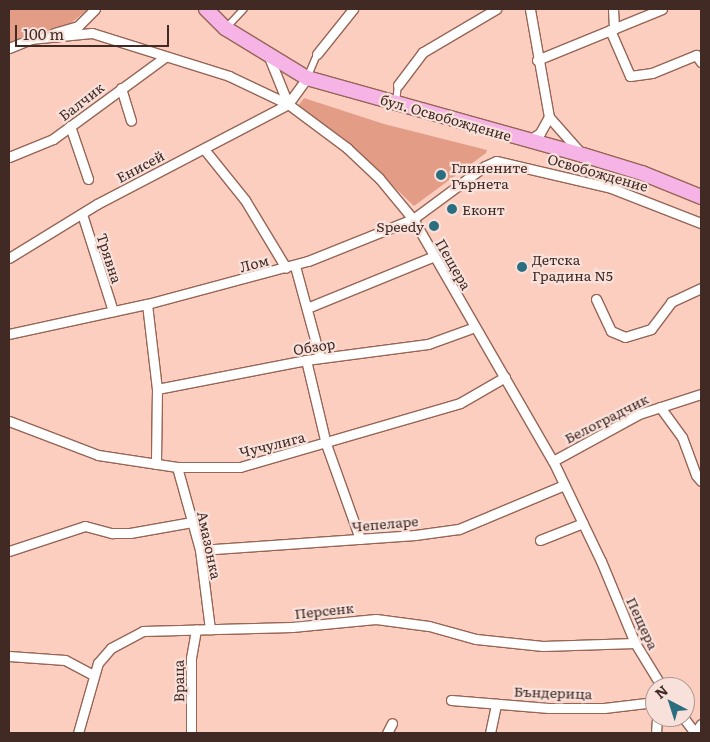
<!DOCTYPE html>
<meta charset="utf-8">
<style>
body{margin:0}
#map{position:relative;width:710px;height:742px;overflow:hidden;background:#fbcec0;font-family:Literata,serif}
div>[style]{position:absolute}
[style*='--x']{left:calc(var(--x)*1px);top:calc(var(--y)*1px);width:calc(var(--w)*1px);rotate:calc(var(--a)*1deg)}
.green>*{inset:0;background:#e39d87}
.roads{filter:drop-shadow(1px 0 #966555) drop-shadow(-1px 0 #966555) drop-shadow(0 1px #966555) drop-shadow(0 -1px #966555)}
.pedestrian>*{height:6px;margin:-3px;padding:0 3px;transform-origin:3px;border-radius:3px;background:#fff}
.minor>*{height:9px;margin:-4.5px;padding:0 4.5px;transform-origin:4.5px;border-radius:4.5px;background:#fff}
.primary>*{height:14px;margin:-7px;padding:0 7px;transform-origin:7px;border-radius:7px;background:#f6b3e5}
.dots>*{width:14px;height:14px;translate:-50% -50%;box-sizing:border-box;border:2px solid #f8e1da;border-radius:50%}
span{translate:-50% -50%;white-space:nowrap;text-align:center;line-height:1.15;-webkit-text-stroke:4.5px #f8e1da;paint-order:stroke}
.street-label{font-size:14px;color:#402a23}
.poi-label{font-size:14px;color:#402a23}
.left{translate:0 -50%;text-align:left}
.right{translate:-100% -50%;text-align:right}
.frame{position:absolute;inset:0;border:10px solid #402a23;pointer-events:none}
.north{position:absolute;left:645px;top:677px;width:50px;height:50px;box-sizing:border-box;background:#f8e1da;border:1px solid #ae9891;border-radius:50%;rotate:320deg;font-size:14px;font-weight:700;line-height:20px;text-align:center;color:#402a23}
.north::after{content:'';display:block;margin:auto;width:18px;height:22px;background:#2b6e80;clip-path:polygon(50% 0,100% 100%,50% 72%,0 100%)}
.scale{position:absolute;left:15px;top:25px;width:154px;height:22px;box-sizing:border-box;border:2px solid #402a23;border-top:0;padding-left:6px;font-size:15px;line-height:18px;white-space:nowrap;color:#402a23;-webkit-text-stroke:4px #f8e1da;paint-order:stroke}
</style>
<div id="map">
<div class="green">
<div style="clip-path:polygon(9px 9px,88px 9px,69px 25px,9px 45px)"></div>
<div style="clip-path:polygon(304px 98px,384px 124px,487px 150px,486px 153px,414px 206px,343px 138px,298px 106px)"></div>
</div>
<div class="roads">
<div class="pedestrian">
<div style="--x:226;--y:28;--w:26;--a:-47"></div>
<div style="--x:307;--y:78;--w:26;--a:-67"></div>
<div style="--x:396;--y:103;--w:18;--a:-84"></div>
</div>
<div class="minor">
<div style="--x:613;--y:9;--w:20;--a:87"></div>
<div style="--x:610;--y:30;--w:50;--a:66.5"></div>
<div style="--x:630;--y:76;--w:22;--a:-8"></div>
<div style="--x:652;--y:73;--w:48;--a:-22.2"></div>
<div style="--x:696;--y:55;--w:9;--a:54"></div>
<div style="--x:54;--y:33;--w:25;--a:-16"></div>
<div style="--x:78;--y:26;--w:24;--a:-45"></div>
<div style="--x:30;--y:39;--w:62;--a:-5.5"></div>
<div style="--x:92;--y:33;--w:144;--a:17.4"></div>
<div style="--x:229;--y:76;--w:65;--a:25.4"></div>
<div style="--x:288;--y:104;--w:74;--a:36.7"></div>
<div style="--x:347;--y:148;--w:44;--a:43.2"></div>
<div style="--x:379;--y:178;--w:53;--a:50.3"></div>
<div style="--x:413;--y:219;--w:280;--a:60"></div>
<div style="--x:553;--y:461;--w:111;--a:64.4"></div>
<div style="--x:601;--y:561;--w:89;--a:67.5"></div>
<div style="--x:635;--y:643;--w:52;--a:58.5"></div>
<div style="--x:9;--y:48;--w:27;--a:-22"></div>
<div style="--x:317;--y:54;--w:58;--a:-51.3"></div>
<div style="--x:269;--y:57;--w:51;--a:68"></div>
<div style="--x:537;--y:60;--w:135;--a:-22.2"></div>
<div style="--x:398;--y:85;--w:41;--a:-52.9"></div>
<div style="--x:423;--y:52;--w:85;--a:-30.5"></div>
<div style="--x:121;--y:88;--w:34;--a:73"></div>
<div style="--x:549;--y:117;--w:47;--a:48.5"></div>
<div style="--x:70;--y:126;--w:56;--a:71.2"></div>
<div style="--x:529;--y:140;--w:13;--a:-32"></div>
<div style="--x:540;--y:133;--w:18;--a:-61"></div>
<div style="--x:549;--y:117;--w:110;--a:-100"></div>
<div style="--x:204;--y:149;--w:65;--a:51.2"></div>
<div style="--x:245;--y:200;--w:79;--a:58.9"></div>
<div style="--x:9;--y:157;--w:48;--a:-22.2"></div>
<div style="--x:53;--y:139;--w:139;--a:-36.2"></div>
<div style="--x:82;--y:214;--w:102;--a:72.3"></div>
<div style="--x:9;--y:258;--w:103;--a:-31.5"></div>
<div style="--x:97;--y:204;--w:216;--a:-27.6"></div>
<div style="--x:288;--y:104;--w:32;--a:-54"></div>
<div style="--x:295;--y:266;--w:95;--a:74.8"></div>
<div style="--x:596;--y:299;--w:35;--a:65"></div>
<div style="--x:611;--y:331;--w:15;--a:23"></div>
<div style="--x:625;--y:337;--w:27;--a:-17"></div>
<div style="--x:651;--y:329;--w:34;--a:-53"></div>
<div style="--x:671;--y:302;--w:33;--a:-25"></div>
<div style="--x:147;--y:304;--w:86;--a:83.3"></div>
<div style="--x:157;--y:389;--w:75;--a:90.8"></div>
<div style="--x:307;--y:308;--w:135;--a:-22.2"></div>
<div style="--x:9;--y:334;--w:141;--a:-12.3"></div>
<div style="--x:147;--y:304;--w:167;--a:-15"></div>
<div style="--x:308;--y:261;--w:113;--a:-21.8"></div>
<div style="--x:413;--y:219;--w:89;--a:-36.4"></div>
<div style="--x:485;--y:166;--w:12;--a:-24"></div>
<div style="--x:496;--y:161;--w:118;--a:13.2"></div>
<div style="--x:611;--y:188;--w:97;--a:21.3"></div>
<div style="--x:306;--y:360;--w:86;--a:76.6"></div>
<div style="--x:326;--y:444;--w:101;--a:70.3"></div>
<div style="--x:157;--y:389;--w:152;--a:-11"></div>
<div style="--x:306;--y:360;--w:123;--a:-7.5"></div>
<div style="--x:428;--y:344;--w:50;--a:-19.9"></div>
<div style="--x:660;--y:407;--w:37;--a:54"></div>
<div style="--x:682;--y:437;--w:40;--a:69.8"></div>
<div style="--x:696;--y:475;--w:8;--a:50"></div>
<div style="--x:9;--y:421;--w:95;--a:20.9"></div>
<div style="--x:98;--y:455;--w:80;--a:8.6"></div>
<div style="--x:177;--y:467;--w:63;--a:0"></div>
<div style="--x:240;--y:467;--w:229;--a:-16.2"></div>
<div style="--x:460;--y:403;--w:52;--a:-30"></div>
<div style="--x:553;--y:461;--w:98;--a:-28.7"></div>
<div style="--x:639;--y:414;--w:65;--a:-17.9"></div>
<div style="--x:177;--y:467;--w:86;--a:74.5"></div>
<div style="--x:200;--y:550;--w:80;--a:82.8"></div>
<div style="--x:540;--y:540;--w:46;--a:-21.6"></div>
<div style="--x:200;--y:550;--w:216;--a:-4"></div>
<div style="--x:415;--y:535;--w:44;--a:-7.8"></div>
<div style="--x:459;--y:529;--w:114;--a:-22.7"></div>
<div style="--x:9;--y:551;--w:80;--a:-18.2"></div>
<div style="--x:85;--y:526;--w:28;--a:15"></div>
<div style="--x:112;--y:533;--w:18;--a:0"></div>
<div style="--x:130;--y:533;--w:63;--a:-10.1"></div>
<div style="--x:9;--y:656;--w:56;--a:4.1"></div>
<div style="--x:65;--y:660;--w:32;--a:28"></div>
<div style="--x:451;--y:700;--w:98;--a:4.7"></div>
<div style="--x:549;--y:708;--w:55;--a:0"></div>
<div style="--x:604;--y:708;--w:51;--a:-6.7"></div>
<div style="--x:683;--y:717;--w:20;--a:53"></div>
<div style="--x:695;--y:733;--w:11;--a:-56"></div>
<div style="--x:78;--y:733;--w:73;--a:-74.1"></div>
<div style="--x:98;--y:663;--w:20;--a:-49"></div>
<div style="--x:111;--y:648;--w:36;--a:-28"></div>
<div style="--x:143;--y:631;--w:149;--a:-1.5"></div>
<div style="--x:292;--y:627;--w:84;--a:-5.4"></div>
<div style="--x:376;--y:619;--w:53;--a:7.5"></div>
<div style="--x:429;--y:626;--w:49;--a:15.5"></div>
<div style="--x:476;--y:639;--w:67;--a:6"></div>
<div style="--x:543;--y:646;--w:92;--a:-1.9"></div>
<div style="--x:191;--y:733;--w:75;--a:-90"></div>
<div style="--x:191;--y:658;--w:29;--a:-80"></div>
<div style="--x:387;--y:733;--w:11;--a:-63"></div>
<div style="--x:490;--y:733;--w:30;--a:-78"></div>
<div style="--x:656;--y:733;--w:16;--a:-86"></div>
</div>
<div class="primary">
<div style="--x:206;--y:9;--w:27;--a:45"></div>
<div style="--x:225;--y:28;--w:96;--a:31.4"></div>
<div style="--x:307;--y:78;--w:287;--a:15.6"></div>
<div style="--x:583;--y:155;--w:62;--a:17"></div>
<div style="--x:642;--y:173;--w:64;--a:22.1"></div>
</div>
</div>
<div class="dots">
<div style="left:441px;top:175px;background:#2b6e80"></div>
<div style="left:452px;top:209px;background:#2b6e80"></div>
<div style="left:434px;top:226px;background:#2b6e80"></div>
<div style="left:522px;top:267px;background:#2b6e80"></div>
</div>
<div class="street-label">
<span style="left:81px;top:101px;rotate:-38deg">Балчик</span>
<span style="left:446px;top:117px;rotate:16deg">бул. Освобождение</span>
<span style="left:140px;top:166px;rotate:-28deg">Енисей</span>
<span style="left:598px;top:172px;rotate:16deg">Освобождение</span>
<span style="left:110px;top:258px;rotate:72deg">Трявна</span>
<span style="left:254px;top:263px;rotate:-15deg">Лом</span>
<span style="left:454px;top:264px;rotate:60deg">Пещера</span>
<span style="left:314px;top:346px;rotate:-9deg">Обзор</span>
<span style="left:606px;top:418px;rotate:-27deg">Белоградчик</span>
<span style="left:272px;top:444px;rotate:-14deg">Чучулига</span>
<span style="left:385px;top:523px;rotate:-5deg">Чепеларе</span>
<span style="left:210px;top:545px;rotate:78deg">Амазонка</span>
<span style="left:324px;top:610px;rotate:-6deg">Персенк</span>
<span style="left:643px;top:623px;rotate:65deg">Пещера</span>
<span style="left:178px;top:681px;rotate:-91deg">Враца</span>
<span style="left:553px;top:692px;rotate:2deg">Бъндерица</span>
</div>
<div class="poi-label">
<span class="left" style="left:451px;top:175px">Глинените<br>Гърнета</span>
<span class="left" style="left:462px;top:209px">Еконт</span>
<span class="right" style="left:424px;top:226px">Speedy</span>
<span class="left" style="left:532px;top:267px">Детска<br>Градина N5</span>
</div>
<div class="frame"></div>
<div class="north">N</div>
<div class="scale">100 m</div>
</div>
